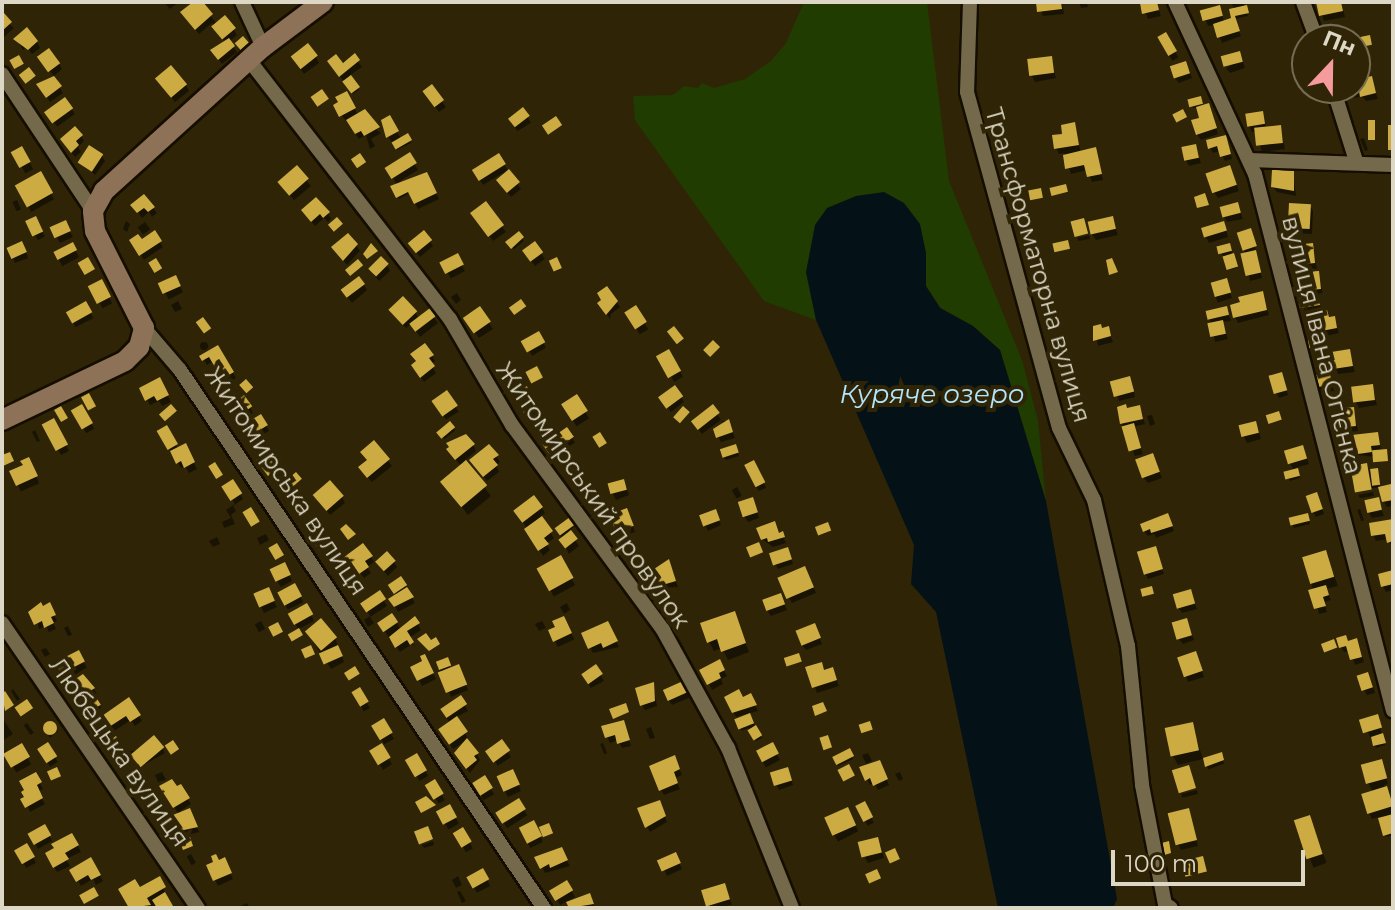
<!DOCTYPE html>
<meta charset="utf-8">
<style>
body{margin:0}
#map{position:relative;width:1395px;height:910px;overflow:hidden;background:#2f2506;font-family:Montserrat,sans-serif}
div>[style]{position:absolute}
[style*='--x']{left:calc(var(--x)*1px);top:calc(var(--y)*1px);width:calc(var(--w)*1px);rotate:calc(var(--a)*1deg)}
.green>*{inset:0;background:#203c00}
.water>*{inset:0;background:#041218}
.shadow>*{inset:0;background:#0007;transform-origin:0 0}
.round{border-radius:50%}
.building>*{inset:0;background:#ccab42;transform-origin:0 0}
.roads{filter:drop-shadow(2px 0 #150e00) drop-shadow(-2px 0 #150e00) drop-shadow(0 2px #150e00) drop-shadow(0 -2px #150e00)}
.street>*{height:14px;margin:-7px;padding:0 7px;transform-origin:7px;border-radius:7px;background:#74694a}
.secondary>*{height:20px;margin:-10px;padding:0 10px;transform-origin:10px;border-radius:10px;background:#8e7257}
span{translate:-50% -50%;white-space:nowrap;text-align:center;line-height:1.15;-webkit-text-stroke:8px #2f2506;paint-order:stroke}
.street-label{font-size:24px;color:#ddd7c6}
.water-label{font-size:26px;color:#b0e5fd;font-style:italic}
.frame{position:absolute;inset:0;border:4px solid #ddd7c6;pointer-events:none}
.north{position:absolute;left:1291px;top:24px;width:80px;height:80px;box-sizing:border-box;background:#2f2506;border:2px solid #756c53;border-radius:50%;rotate:22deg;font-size:22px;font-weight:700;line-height:32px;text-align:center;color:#ddd7c6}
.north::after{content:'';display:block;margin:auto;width:28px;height:36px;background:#f59b9d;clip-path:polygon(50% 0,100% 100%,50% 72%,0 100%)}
.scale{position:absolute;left:1111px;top:850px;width:194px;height:36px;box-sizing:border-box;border:4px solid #ddd7c6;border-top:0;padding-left:10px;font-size:24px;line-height:28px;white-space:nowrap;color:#ddd7c6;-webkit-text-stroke:6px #2f2506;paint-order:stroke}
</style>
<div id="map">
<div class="green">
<div style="clip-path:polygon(804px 2px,927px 2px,949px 181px,1022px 360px,1038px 421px,1046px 501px,1000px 350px,973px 326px,941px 308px,926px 286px,926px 253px,806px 272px,816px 320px,764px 301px,635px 120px,633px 96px,673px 95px,684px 86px,698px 88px,702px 83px,714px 88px,745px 79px,771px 61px,786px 43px)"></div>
</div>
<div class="water">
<div style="clip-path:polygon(884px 192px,904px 203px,920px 224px,926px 253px,926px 286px,940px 308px,973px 326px,1000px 350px,1046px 501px,1117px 899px,1113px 908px,998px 908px,936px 612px,911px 584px,914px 545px,816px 320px,806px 272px,815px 225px,827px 208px,856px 196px)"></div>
</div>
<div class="shadow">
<div style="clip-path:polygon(164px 2px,179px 2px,170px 9px)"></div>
<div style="clip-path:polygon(196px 2px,200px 2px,217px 24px,234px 30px,237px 35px,229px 42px,237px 52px,222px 64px,215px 56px,225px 43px,212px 23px,199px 34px,186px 18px)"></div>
<div style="clip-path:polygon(1038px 2px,1062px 2px,1064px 14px,1043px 16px)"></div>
<div style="clip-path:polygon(1079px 2px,1087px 2px,1088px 7px,1081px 8px)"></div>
<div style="clip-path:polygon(1156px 2px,1161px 16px,1148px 19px,1142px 4px)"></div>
<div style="clip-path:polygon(1231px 2px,1243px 2px,1248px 16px,1234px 19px,1241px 36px,1222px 43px,1215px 25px,1208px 26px,1202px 12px,1219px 8px,1225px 23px,1234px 20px,1231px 11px,1235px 10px)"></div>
<div style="clip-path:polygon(1318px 2px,1341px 2px,1345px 17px,1324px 21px)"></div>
<div style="clip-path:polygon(2px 18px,14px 28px,4px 37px,2px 35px)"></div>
<div style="clip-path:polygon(1351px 33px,1355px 40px,1342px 40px,1347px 39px,1346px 34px)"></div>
<div style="left:1165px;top:35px;width:26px;height:7px;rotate:59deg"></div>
<div style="clip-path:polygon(16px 39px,37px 42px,40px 48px,32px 54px,27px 47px,23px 50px)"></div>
<div style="clip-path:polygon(354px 56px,362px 67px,349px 76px,359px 90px,353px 94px,333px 67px)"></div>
<div style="clip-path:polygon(316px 57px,319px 63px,304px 74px,295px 62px)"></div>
<div style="clip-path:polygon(1050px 58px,1056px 78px,1035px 82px,1032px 76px)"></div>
<div style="clip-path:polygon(1242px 59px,1245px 68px,1230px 73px,1226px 68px)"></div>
<div style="clip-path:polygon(43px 62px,59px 64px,62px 69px,54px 76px)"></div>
<div style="clip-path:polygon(1189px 69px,1192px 78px,1179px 83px,1175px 78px)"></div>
<div style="clip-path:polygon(54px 78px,63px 93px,50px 102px,42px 90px)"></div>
<div style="clip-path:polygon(1371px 78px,1378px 99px,1366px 101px,1362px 96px,1354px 98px,1350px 88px,1355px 88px,1355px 82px)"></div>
<div style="clip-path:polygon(161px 84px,186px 85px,189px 91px,175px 102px)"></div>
<div style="clip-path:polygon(431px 87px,446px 107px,439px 112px,428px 97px)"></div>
<div style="clip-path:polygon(347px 94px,358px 115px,381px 133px,371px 139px,375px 146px,370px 149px,366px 135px,359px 139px,335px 106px)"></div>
<div style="left:65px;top:100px;width:17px;height:22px;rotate:54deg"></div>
<div style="clip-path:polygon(1191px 101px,1202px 101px,1203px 107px,1211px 111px,1218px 134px,1201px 140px,1197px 134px,1201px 119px,1198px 107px,1193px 108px)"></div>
<div style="left:523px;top:110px;width:15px;height:16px;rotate:58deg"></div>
<div style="clip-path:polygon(1262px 114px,1267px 129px,1280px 128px,1285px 149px,1262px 152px,1256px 132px,1252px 132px,1249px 127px)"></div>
<div style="clip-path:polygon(389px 118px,401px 139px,407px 136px,411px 143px,397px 150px,383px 129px)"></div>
<div style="clip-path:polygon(1074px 124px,1081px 153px,1095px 150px,1103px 180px,1092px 182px,1087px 170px,1071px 174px,1064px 153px,1059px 154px,1056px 148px)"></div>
<div style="clip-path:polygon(81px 136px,84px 141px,78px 147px,81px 152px,75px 157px,65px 145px)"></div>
<div style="clip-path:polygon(1364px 138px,1368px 150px,1365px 151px,1360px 139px)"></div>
<div style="clip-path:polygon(1228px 143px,1232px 159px,1225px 161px,1220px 151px,1213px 153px,1210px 148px)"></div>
<div style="clip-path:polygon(1195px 147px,1201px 163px,1189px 166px,1186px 160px)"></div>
<div style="left:22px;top:148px;width:24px;height:9px;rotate:62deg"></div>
<div style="clip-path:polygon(101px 155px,105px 161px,95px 175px,80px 162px)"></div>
<div style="clip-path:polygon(409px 155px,418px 170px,400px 181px,403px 186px,426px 174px,439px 199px,418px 209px,410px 193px,399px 199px,393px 187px,397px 185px,387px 168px)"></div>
<div style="clip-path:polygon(498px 156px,521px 189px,511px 197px,502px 186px,503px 173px,483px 185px,475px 172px)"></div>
<div style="clip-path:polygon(296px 168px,311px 186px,294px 200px,283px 187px)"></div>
<div style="clip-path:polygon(1232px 172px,1239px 191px,1218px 198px,1214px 192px)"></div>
<div style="clip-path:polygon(1293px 172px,1296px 196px,1277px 192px,1273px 187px)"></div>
<div style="left:40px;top:174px;width:29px;height:26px;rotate:61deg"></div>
<div style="left:17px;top:200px;width:10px;height:5px;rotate:66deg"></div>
<div style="clip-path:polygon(485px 204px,506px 232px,493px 241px,476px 219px)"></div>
<div style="clip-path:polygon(1237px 204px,1243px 219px,1227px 222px,1224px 217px)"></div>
<div style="clip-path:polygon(133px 205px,153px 208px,157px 213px,152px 217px,149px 212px,142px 218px)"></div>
<div style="clip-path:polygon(1310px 206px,1313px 211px,1312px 234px,1292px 233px,1289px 227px)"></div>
<div style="clip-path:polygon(303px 211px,328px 213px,331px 219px,328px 222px,324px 218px,315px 226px)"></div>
<div style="left:35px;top:218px;width:21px;height:8px;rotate:62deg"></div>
<div style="clip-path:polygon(1112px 218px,1118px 235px,1096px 240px,1092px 234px)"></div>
<div style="clip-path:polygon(126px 221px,130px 224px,127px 232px,123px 229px)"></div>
<div style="left:145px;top:222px;width:9px;height:9px;rotate:54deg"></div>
<div style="clip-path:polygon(65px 223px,73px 237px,60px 243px,52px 229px)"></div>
<div style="clip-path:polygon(1226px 229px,1228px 237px,1209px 243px,1206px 237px)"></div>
<div style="clip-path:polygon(1251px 230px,1262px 278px,1250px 281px,1244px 249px)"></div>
<div style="clip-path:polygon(154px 233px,163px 247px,144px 260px,131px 241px,141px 242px)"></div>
<div style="left:518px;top:234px;width:9px;height:13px;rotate:49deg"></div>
<div style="clip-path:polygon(1089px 235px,1090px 239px,1079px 241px,1077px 238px)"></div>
<div style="clip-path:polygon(430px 241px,433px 246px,420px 257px,413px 249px)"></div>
<div style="left:72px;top:244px;width:15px;height:19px;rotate:62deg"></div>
<div style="clip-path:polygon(534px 244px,545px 259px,535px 266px,528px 257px)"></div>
<div style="clip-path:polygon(356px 245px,360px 251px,347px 265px,337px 253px)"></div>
<div style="clip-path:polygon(1312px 246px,1317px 269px,1301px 270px,1297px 265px)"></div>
<div style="clip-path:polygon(1220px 248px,1230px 248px,1237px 268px,1228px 270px)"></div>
<div style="clip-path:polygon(9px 249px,25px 249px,28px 258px,15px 263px)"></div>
<div style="left:457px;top:256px;width:17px;height:16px;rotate:62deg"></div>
<div style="clip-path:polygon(387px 266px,390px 271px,379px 281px,373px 274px)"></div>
<div style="clip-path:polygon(1318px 273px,1323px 294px,1316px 295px,1323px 313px,1334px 318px,1339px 333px,1322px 337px,1326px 347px,1312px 349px,1323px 340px,1310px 327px,1301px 299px,1315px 297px,1304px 285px)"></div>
<div style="left:175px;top:277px;width:17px;height:16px;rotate:62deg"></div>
<div style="left:1226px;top:280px;width:19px;height:15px;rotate:72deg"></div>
<div style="left:101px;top:282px;width:24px;height:11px;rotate:62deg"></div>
<div style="clip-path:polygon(364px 285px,367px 290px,352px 303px,347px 297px)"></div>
<div style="clip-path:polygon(607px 288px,620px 307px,611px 314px,610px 319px,600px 304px)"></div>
<div style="clip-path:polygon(457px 293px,461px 300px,456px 304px,451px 297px)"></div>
<div style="clip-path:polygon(1262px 293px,1269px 315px,1238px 323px,1235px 317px)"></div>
<div style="clip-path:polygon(178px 301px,182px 309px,175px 312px,171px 305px)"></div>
<div style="left:86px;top:304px;width:16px;height:20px;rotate:63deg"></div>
<div style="left:635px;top:308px;width:25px;height:10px;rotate:58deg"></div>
<div style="clip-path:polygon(480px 309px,493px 329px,479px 338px,469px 324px)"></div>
<div style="clip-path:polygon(1226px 309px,1231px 321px,1222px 322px,1228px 339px,1215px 342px,1210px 319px)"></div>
<div style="clip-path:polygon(429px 311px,438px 323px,420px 337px,411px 324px,406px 328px,394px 315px,415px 312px,419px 319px)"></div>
<div style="clip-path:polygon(1095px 328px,1107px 328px,1113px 342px,1098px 346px)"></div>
<div style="left:538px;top:334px;width:16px;height:16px;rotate:60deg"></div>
<div class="round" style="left:200px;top:342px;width:8px;height:8px"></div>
<div style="clip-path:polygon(218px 348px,236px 378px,227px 384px,213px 361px,207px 365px,202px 357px)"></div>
<div style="left:668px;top:352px;width:29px;height:10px;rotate:59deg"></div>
<div style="clip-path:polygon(1349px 352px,1355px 372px,1338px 374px,1336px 369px,1326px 371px,1323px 365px)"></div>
<div style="clip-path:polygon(432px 356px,435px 361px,431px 365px,436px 373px,424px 382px,416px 371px,418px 362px)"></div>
<div style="clip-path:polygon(1329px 375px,1334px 391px,1322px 393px,1319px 388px)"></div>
<div style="left:216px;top:376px;width:8px;height:9px;rotate:50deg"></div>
<div style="clip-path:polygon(159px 380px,171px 402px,162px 406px,159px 401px,150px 405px,142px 389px)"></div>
<div style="clip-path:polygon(1284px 380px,1288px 395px,1279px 398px,1276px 392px)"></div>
<div style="clip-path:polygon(1113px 382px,1132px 384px,1135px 397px,1119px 401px)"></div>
<div style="clip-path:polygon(1372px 386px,1377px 405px,1359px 408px,1356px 402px)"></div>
<div style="left:525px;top:388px;width:28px;height:12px;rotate:58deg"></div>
<div style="left:447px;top:393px;width:22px;height:15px;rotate:58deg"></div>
<div style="left:576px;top:397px;width:25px;height:15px;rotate:58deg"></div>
<div style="clip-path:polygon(681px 397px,684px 402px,671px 412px,664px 403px)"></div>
<div style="left:82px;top:407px;width:25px;height:9px;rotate:61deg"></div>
<div style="clip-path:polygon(250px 407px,253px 413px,240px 422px,233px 413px)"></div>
<div style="clip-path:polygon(713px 407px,721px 420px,702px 434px,696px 427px)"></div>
<div style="clip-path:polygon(1139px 407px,1145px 424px,1133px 427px,1143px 454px,1135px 456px,1122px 423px,1127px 410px)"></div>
<div style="clip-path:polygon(1353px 409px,1358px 431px,1341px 433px,1338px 428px)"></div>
<div style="clip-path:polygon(1152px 415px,1155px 424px,1150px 426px,1147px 416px)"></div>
<div style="left:261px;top:416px;width:17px;height:18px;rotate:62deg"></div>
<div style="clip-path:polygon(53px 421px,69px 451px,61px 455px,44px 426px)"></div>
<div style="clip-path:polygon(722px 421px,728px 421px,735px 438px,721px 442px,718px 437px,724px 427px)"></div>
<div style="left:450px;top:424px;width:8px;height:14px;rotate:50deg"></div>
<div style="clip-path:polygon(167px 428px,178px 449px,185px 446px,197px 469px,189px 473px,185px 466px,181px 468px,159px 432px)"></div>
<div style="left:567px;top:429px;width:16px;height:27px;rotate:60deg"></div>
<div style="clip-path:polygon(1258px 429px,1261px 439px,1247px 443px,1244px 437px)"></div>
<div style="clip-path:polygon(35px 430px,40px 441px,37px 442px,32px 432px)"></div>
<div style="clip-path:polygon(1377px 434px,1382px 452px,1375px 457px,1350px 454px,1347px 449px)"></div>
<div style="clip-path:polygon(374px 443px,392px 466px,372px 482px,364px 473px)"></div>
<div style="clip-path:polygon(473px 445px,476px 451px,464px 461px,491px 496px,468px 515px,442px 482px,461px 466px,452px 455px)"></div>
<div style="clip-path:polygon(489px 446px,500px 462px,496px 465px,499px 472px,487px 481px,475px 466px)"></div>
<div style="clip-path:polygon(735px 447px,739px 456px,726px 460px,724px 458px)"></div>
<div style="clip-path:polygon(1305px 453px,1309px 464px,1295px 468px,1300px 478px,1290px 481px,1287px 473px,1294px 471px,1290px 463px)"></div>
<div style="clip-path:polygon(1155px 461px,1162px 478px,1148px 483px,1144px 478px)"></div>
<div style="left:31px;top:465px;width:20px;height:20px;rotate:66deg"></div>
<div style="clip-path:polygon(1366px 465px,1370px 471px,1377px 470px,1380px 487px,1356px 491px)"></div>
<div style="clip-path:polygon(262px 466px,278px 468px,281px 474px,272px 480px)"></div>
<div style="clip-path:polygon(757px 468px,766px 488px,759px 491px,755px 486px)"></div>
<div style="clip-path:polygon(232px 482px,243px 499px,233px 506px,236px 511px,231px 515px,235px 524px,224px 528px,222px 522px,231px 518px,226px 510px,235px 504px,224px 487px)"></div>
<div style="clip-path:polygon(626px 486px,629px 495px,616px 500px,613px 494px)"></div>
<div style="clip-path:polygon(1390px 486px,1393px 506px,1387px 507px,1384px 502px)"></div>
<div style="clip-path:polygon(594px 487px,596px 493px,589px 496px,586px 490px)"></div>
<div style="left:737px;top:487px;width:10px;height:6px;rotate:61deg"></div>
<div style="clip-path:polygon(1373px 492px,1374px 496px,1360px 498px,1358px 495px)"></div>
<div style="left:287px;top:494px;width:7px;height:6px;rotate:56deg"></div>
<div style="clip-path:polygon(342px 497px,345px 503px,330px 515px,318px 500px)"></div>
<div style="clip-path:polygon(1378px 499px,1384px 516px,1372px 518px,1369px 513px)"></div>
<div style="clip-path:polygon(1320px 500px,1324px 514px,1316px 517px,1313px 512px)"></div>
<div style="clip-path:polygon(755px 504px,759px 518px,748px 522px,744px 516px)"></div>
<div style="clip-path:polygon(542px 508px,545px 513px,540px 517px,554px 538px,546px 544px,550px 550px,543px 556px,520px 517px)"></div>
<div style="left:1360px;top:509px;width:12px;height:3px;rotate:70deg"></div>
<div style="clip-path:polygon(630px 516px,635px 532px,620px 537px,617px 532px)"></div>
<div style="clip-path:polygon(718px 517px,721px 525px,708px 531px,705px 525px)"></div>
<div style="clip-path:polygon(1308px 517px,1310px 524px,1294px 528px,1291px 520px)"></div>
<div style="clip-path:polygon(569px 520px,574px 527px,569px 531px,579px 546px,569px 554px,557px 529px)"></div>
<div style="clip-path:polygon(1170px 521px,1174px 531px,1156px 538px,1154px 534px,1148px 536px,1144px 531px)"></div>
<div style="clip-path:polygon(1393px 521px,1393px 547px,1392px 547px,1388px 539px,1376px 541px,1373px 535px)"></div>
<div style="clip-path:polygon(319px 531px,330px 550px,324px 554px,312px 536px)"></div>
<div style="clip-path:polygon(266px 534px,269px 540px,260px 545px,257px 538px)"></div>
<div style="clip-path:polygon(782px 534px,786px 543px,773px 547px,762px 539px)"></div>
<div style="clip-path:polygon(217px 537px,220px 544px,213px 547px,209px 541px)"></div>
<div style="clip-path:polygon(1155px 548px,1164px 574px,1148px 579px,1145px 573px)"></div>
<div style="clip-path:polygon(1325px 552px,1338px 586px,1326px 589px,1331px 600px,1324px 602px,1327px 612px,1319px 614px,1311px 582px)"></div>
<div style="clip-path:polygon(790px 555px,793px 564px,778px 569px,775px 564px)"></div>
<div style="clip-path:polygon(371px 557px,374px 562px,367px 567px,371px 573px,364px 578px,360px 573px,346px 583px,338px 572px)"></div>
<div style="left:560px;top:557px;width:32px;height:24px;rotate:62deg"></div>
<div style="clip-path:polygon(394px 562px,397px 567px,388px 576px,380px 567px)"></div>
<div style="left:284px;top:565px;width:18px;height:13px;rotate:63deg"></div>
<div style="clip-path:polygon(671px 567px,678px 587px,664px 591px,656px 570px)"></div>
<div style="clip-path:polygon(1393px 572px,1393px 590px,1386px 592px,1383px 586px)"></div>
<div style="clip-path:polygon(808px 574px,816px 593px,792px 603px,789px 598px)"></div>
<div style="clip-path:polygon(401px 579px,415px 603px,398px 612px,391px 600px,397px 596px,391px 586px)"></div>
<div style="left:295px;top:585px;width:19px;height:17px;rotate:65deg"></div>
<div style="left:352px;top:587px;width:7px;height:6px;rotate:56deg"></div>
<div style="clip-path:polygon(1190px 591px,1197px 609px,1182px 613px,1178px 607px)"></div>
<div style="clip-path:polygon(379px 592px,387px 606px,370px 617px,374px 623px,368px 627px,364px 620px,370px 616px,363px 603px)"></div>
<div style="clip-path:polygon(271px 595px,277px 607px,264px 613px,261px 607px)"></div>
<div style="clip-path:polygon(783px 601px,787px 610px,771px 616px,767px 610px)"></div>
<div style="clip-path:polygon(567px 603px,570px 610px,564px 614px,560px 607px)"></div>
<div style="clip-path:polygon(49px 605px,57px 621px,53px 623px,56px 629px,49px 632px,46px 626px,39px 629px,35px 607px)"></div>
<div style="left:306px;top:605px;width:18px;height:18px;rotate:63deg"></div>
<div style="clip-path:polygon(734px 614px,749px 652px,728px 660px,722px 648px,714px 651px,709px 642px)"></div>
<div style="clip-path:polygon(392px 616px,401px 630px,415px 619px,421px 630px,409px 638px,416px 648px,412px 644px,400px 652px,388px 636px,380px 624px)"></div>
<div style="left:261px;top:621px;width:9px;height:7px;rotate:63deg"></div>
<div style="clip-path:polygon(542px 621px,546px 628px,539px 631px,535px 624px)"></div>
<div style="clip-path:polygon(607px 623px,619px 647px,593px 653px,584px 634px)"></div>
<div style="left:567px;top:624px;width:17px;height:18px;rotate:65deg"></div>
<div style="clip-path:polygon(68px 626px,72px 635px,68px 636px,64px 628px)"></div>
<div style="clip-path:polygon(1189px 626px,1194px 640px,1183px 644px,1179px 639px)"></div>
<div style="clip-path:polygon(817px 631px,822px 644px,806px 650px,802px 645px)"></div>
<div style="clip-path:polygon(310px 637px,335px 638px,344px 662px,331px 669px)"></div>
<div style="clip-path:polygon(1348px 643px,1359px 646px,1364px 662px,1355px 665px,1350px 651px,1344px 652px,1341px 647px)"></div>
<div style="clip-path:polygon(46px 648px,50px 654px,45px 657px,41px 650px)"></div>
<div style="left:78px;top:653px;width:17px;height:22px;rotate:59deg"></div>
<div style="clip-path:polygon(424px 656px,436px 679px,422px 686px,413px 668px,424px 662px)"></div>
<div style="clip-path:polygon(1179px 658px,1198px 658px,1204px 677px,1188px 682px)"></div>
<div style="clip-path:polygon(447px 660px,451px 670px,461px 672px,468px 690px,451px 697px,438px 664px)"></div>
<div style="clip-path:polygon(719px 662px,727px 676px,721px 679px,723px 684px,712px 690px,702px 670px)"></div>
<div style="left:596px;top:666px;width:17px;height:15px;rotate:62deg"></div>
<div style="clip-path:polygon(808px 668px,835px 675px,839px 686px,817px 693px)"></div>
<div style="clip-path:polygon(82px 677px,94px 689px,97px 694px,93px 697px,101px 708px,93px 714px,87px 706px,94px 700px,88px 691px,81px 696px,73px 683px)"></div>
<div style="clip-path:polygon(1371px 680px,1375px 693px,1367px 695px,1364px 690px)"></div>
<div style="clip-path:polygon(653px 685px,657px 706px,645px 710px,642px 705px)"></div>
<div style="clip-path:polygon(13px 689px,20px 699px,17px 701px,11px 691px)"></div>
<div style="clip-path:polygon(686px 689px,689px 698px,672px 705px,668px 699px)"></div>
<div style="left:359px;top:690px;width:21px;height:7px;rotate:59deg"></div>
<div style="clip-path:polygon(750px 696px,758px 711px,736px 717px,726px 698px,742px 699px)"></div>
<div style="clip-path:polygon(461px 698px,468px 711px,456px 717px,480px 760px,470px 773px,459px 759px,465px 741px,453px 749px,441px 730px,450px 724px,441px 708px)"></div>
<div style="clip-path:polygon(129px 700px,142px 721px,135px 726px,131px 720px,114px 731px,105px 716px)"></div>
<div style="clip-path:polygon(749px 716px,762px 738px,756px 741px,748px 728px,742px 731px,738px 721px)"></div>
<div style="clip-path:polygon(1377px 717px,1385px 745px,1376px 748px,1362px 721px)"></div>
<div style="clip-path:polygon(3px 719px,13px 734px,2px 741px,2px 720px)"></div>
<div style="clip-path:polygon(383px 720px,394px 739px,381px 746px,392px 764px,383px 770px,372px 751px,384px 744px,374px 726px)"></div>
<div style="clip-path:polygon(623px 722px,631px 746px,622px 748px,618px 740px,610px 743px,607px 737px)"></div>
<div style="left:27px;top:723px;width:12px;height:4px;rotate:55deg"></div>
<div style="clip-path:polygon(52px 723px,58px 731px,50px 738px,44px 727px)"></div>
<div style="clip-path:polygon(1192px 725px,1203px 759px,1178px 765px,1173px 756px)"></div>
<div style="clip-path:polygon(651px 727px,655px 738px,650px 739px,646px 729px)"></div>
<div style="left:115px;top:739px;width:17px;height:12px;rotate:57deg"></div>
<div style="left:501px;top:742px;width:18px;height:16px;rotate:56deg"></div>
<div style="left:603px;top:743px;width:11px;height:3px;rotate:68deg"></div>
<div style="left:47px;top:744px;width:21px;height:9px;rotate:59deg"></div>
<div style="left:772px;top:745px;width:17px;height:16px;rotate:62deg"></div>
<div style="left:21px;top:746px;width:21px;height:17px;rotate:61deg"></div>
<div style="clip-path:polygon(162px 748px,165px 753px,140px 767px,130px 751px)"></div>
<div style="left:849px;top:750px;width:10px;height:16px;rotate:66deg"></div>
<div style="clip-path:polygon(868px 753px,872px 761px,866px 764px,862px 755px)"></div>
<div style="left:1221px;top:755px;width:9px;height:17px;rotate:69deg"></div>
<div style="left:417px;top:756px;width:23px;height:10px;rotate:61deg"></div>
<div style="clip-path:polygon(677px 763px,682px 775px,675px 778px,680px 789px,664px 795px,661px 790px)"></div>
<div style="clip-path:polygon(1384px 767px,1388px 784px,1384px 785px,1393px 806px,1393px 835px,1386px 837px,1379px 817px,1372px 819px,1369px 813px,1363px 795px,1373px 792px,1368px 783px)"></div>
<div style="clip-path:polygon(882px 768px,889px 785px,878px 790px,874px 783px,870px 785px,862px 769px)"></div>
<div style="clip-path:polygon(162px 772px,166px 780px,158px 782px,155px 775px)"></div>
<div style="clip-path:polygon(900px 772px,903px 779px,899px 781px,895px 774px)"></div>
<div style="clip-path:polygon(35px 774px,43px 789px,38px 792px,45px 804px,30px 812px,23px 793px)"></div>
<div style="clip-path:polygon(790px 775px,793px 785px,779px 790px,776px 784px)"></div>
<div style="left:484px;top:777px;width:20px;height:12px;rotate:60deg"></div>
<div style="clip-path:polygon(498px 777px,515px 777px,521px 791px,508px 797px)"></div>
<div style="left:434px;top:782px;width:21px;height:7px;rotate:59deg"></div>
<div style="clip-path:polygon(162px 787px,180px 787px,191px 804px,180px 811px,192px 816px,199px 832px,180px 837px,176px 831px,179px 815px)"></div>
<div style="left:1197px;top:790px;width:4px;height:16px;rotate:76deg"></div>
<div style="left:518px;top:801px;width:17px;height:24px;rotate:57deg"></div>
<div style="left:864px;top:804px;width:21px;height:7px;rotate:62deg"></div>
<div style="left:450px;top:807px;width:19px;height:12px;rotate:62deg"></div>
<div style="clip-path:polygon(662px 808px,667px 822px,650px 832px,647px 827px)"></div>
<div style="left:847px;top:809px;width:25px;height:23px;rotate:63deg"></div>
<div style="clip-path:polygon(1188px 810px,1198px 846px,1181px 850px,1178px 844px)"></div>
<div style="left:1309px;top:817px;width:49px;height:14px;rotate:69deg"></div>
<div style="left:534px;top:823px;width:21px;height:14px;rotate:65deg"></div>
<div style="clip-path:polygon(44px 827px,54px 844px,72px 835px,81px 852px,66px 859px,70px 866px,57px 872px,47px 854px,56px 849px,52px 841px,38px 849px,30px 834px)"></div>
<div style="left:463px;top:830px;width:21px;height:8px;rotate:62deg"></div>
<div style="clip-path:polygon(433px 841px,434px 845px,424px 848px,422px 845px)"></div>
<div style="clip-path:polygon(880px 845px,884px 858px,868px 863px,865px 858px)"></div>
<div style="left:27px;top:846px;width:19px;height:11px;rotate:62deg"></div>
<div style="clip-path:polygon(561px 850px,570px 866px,545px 873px,537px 858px)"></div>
<div style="left:191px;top:854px;width:10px;height:5px;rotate:61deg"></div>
<div style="clip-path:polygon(91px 859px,103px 881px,96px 885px,93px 879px,81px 886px,72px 870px)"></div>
<div style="clip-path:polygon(678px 860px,682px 869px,667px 876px,660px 861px)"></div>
<div style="clip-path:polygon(218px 862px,227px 865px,233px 879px,218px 886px,209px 866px)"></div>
<div style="left:482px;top:870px;width:18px;height:15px;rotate:63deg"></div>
<div style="clip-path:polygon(458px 876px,462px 885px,456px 888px,452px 880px)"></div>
<div style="clip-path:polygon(159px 879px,172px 908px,159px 908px,157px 904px,151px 908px,132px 908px,121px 890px,140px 890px)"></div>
<div style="left:567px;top:882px;width:17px;height:17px;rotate:62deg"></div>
<div style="clip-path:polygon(460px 891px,466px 901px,462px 903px,457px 892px)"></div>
<div style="clip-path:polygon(727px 891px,732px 905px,711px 908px,705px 893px)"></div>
<div style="clip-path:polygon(592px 901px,595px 908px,571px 908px,569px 903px)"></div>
<div style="clip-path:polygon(247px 903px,250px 908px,236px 908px)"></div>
</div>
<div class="building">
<div style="clip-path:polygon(193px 2px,203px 2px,213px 14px,195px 30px,180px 12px)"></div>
<div style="clip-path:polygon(1036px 2px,1061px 2px,1062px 9px,1037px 12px)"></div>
<div style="clip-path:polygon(1157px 2px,1159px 10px,1142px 14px,1140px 3px)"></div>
<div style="clip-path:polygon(1316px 2px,1341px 2px,1343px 11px,1319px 16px)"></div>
<div style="left:1220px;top:5px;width:11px;height:21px;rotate:75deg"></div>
<div style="clip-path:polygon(1247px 5px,1249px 13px,1235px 16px,1240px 31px,1217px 38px,1213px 24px,1231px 18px,1229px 9px)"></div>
<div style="clip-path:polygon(4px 13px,12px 22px,2px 31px,2px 15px)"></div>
<div style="left:225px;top:15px;width:17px;height:18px;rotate:50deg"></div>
<div style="clip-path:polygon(27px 27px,38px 41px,28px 50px,13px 39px)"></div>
<div style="left:1166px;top:32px;width:22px;height:10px;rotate:60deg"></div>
<div style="left:1370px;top:35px;width:10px;height:10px;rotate:79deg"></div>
<div style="left:243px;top:36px;width:9px;height:11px;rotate:49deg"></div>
<div style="clip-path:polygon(229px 38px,235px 46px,218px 60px,210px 50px)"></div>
<div style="left:308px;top:43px;width:16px;height:22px;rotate:52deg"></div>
<div style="left:49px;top:48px;width:19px;height:15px;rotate:54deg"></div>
<div style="left:1240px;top:51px;width:11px;height:20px;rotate:75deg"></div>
<div style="clip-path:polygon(355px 53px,360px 60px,339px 77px,327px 61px,336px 54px,343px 63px)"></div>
<div style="left:19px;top:55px;width:10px;height:11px;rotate:61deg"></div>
<div style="left:1052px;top:56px;width:17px;height:25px;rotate:83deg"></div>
<div style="left:1186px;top:61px;width:13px;height:17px;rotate:72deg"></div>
<div style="left:171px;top:65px;width:25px;height:21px;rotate:50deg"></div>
<div style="left:29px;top:67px;width:11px;height:13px;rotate:52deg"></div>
<div style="left:351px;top:75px;width:15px;height:11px;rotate:53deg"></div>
<div style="clip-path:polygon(54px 76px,62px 86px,46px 98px,36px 84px)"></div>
<div style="clip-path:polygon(1372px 76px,1376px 93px,1360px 97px,1359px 91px,1349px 93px,1348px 88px,1355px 88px,1355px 80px)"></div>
<div style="left:432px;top:84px;width:20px;height:12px;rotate:53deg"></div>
<div style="left:322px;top:89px;width:12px;height:14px;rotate:55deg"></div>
<div style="clip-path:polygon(347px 91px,356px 108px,339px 117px,333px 105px,338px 102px,335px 97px)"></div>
<div style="left:1201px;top:96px;width:8px;height:14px;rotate:76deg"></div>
<div style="left:65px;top:97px;width:14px;height:26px;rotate:54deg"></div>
<div style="clip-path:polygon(1209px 103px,1217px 128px,1196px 135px,1191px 120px,1199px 118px,1196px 107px)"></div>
<div style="left:523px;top:107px;width:11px;height:19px;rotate:52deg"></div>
<div style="clip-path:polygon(365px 109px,380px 127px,364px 136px,361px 131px,355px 134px,346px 120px)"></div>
<div style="left:1183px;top:109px;width:9px;height:12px;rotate:63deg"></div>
<div style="left:1263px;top:111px;width:13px;height:18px;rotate:81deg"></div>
<div style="clip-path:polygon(390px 115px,399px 131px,386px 138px,381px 120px)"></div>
<div style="left:556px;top:116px;width:11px;height:17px;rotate:56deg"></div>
<div style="left:1368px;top:120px;width:7px;height:20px"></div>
<div style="clip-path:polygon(1075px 122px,1079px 145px,1054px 149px,1052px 135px,1062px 134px,1061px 125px)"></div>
<div style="left:1281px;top:125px;width:18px;height:27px;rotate:84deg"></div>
<div style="left:1393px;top:125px;width:25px;height:5px;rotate:90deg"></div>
<div style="clip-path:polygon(75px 126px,83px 135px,76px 141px,79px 145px,71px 153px,60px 139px)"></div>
<div style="left:408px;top:133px;width:8px;height:19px;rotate:60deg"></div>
<div style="clip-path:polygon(1226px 135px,1231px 154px,1220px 157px,1217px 146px,1208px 149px,1206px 140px)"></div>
<div style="left:1196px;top:144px;width:14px;height:15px;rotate:78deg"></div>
<div style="left:89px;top:145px;width:17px;height:21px;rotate:33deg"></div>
<div style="left:22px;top:146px;width:18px;height:13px;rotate:61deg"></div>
<div style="clip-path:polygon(1096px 147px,1102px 174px,1087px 177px,1084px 165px,1065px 169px,1063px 155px)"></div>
<div style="left:410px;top:152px;width:13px;height:30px;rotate:58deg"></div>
<div style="left:360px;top:153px;width:11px;height:11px;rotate:56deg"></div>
<div style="left:499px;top:153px;width:13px;height:32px;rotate:58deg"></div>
<div style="left:297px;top:165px;width:18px;height:26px;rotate:49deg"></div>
<div style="left:1230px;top:165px;width:21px;height:26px;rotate:71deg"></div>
<div style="left:509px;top:169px;width:17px;height:17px;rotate:50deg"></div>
<div style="clip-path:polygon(1272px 170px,1294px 170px,1294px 191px,1271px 187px)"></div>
<div style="left:41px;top:171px;width:25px;height:30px;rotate:61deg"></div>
<div style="clip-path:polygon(427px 172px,437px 193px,414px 204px,408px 192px,396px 198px,390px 186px)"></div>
<div style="left:1066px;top:184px;width:8px;height:17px;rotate:76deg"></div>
<div style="left:1041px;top:188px;width:10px;height:13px;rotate:79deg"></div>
<div style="clip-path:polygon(1205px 193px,1209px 205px,1197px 208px,1194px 197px)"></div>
<div style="clip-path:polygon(144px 194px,155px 207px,148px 212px,144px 208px,137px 213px,130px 205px)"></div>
<div style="clip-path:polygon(316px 197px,330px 212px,323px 218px,320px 214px,311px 222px,301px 210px)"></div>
<div style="left:486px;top:201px;width:30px;height:20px;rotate:53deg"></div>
<div style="left:1238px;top:202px;width:11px;height:19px;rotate:75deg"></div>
<div style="left:1289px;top:203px;width:22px;height:25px;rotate:3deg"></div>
<div style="left:36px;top:216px;width:17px;height:12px;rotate:65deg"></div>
<div style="left:1113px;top:216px;width:13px;height:26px;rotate:77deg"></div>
<div style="left:337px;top:217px;width:9px;height:12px;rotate:49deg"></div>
<div style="left:1084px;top:218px;width:16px;height:14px;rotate:75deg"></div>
<div style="left:66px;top:220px;width:12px;height:18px;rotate:66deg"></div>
<div style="left:1224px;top:221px;width:10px;height:24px;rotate:73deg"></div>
<div style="left:1251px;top:228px;width:19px;height:15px;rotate:72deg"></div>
<div style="clip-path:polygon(155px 230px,162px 241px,139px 256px,129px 240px,138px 234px,142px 239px)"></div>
<div style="left:424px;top:230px;width:13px;height:21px;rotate:51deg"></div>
<div style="clip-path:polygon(519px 231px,524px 237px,511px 249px,505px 242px)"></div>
<div style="clip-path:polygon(348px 233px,358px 244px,343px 261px,331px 247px)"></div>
<div style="left:1068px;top:240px;width:9px;height:16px;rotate:77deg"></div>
<div style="left:22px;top:241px;width:12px;height:17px;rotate:66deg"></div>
<div style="left:535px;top:241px;width:14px;height:16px;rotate:54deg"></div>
<div style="left:73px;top:242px;width:9px;height:22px;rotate:63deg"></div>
<div style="clip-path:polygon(371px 243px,378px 251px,367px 259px,363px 254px)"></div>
<div style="left:1230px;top:243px;width:8px;height:14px;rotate:76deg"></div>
<div style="left:1313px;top:243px;width:20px;height:19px;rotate:84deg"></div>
<div style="left:1256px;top:250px;width:23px;height:16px;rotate:77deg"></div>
<div style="left:458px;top:253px;width:13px;height:21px;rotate:63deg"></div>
<div style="left:1234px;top:253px;width:14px;height:12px;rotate:73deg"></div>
<div style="left:381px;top:256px;width:11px;height:18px;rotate:45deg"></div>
<div style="left:88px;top:257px;width:14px;height:12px;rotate:60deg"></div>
<div style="left:557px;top:257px;width:12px;height:9px;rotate:66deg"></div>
<div style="left:156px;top:258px;width:12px;height:9px;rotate:59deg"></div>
<div style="clip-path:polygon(1112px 258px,1118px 272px,1109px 275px,1106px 260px)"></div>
<div style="left:358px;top:259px;width:8px;height:17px;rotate:50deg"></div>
<div style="clip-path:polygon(1319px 271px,1321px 289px,1309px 290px,1308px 285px,1302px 286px,1301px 272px)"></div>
<div style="left:176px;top:275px;width:12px;height:20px;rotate:66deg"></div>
<div style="left:359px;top:276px;width:10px;height:23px;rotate:53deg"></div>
<div style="left:1227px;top:278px;width:15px;height:17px;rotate:74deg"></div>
<div style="left:102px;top:279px;width:20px;height:16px;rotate:63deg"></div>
<div style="clip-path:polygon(607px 286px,618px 301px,606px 315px,597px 303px,601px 300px,597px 293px)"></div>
<div style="clip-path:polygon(1263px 291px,1267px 310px,1233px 318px,1230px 305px,1240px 302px,1238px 297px)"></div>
<div style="clip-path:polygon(1318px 294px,1320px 305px,1300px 308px,1299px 298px)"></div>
<div style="left:403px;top:296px;width:21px;height:20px;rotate:47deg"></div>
<div style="left:521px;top:299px;width:9px;height:15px;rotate:54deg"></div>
<div style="left:86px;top:301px;width:13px;height:23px;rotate:61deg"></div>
<div style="left:636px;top:305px;width:20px;height:14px;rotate:57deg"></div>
<div style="left:480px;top:306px;width:19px;height:21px;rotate:55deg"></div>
<div style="left:1227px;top:306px;width:9px;height:22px;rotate:77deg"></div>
<div style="left:430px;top:308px;width:10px;height:26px;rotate:53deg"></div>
<div style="clip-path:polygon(1327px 310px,1329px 317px,1335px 316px,1337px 328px,1316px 332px,1315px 326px,1308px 328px,1305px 315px)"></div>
<div style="left:203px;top:317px;width:14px;height:9px;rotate:54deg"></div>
<div style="left:1223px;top:320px;width:14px;height:16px;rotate:78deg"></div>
<div style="clip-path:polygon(1101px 324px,1102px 328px,1109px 326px,1111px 336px,1093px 341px,1093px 326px)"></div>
<div style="left:674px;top:326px;width:16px;height:9px;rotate:52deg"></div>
<div style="left:539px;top:331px;width:13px;height:21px;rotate:61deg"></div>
<div style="left:1326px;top:338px;width:8px;height:18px;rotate:83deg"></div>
<div style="left:713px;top:340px;width:10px;height:14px;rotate:45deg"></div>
<div style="clip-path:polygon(425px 343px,434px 355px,429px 358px,435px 366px,420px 378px,411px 365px,416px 361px,410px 354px)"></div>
<div style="clip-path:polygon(218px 345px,234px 372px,222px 379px,209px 357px,202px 361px,199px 356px)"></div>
<div style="left:669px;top:349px;width:25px;height:15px;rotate:61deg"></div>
<div style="clip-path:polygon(1350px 349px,1353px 366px,1333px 369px,1333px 364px,1321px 366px,1319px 354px)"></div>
<div style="left:537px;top:366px;width:13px;height:13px;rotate:63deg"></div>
<div style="left:1282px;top:372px;width:19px;height:14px;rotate:74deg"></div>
<div style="left:1330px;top:373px;width:12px;height:16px;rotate:81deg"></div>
<div style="left:1130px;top:376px;width:16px;height:21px;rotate:75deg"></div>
<div style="clip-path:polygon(160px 377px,169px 395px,157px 401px,154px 396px,145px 401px,139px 388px)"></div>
<div style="left:246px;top:379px;width:11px;height:9px;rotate:49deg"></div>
<div style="left:1373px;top:384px;width:16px;height:22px;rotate:83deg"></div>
<div style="left:526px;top:385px;width:24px;height:17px;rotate:57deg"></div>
<div style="left:675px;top:385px;width:14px;height:21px;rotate:54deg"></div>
<div style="left:447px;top:390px;width:19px;height:19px;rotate:55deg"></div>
<div style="left:89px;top:393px;width:15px;height:9px;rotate:62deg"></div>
<div style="left:577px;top:394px;width:20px;height:19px;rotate:57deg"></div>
<div style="left:244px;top:395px;width:14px;height:21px;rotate:54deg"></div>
<div style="left:82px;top:404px;width:22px;height:13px;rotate:60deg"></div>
<div style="left:171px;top:404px;width:9px;height:16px;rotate:49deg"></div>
<div style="left:713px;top:404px;width:11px;height:28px;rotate:52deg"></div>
<div style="clip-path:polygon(1126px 404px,1127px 408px,1140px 405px,1143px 419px,1120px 424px,1117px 407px)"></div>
<div style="left:61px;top:406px;width:14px;height:8px;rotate:60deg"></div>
<div style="left:683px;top:406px;width:9px;height:15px;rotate:41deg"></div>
<div style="clip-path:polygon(1354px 407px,1356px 426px,1336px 428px,1334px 416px,1345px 415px,1344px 408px)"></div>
<div style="left:1279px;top:411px;width:9px;height:14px;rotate:72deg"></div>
<div style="left:261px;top:414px;width:13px;height:21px;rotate:58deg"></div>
<div style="left:54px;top:418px;width:30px;height:14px;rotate:62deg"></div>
<div style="clip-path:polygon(729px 419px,733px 432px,716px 438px,713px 429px)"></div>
<div style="left:450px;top:421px;width:8px;height:18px;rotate:50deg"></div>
<div style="left:1256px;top:421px;width:12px;height:18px;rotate:76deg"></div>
<div style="left:1134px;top:423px;width:26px;height:13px;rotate:74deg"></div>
<div style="left:167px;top:425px;width:22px;height:12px;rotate:60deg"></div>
<div style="left:567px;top:427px;width:12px;height:30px;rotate:55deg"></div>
<div style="left:600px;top:432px;width:13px;height:9px;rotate:58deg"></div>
<div style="clip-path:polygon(1378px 432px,1380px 445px,1371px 446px,1372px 452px,1358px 454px,1357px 448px,1345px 449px,1343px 436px)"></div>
<div style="clip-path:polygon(466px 434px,475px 444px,455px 460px,446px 449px,449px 447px,446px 443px)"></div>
<div style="clip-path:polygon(374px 440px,390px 459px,367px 478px,358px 467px,367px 460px,360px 452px)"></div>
<div style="clip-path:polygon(186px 443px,195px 462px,184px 468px,181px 461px,176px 464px,170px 451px)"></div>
<div style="clip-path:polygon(489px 444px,499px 455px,493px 459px,498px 465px,483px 477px,469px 460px)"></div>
<div style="left:736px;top:444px;width:9px;height:17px;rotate:72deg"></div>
<div style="left:1303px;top:445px;width:14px;height:20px;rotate:73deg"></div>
<div style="left:1387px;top:449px;width:12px;height:15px;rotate:85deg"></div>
<div style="clip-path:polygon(10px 452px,14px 461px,3px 466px,2px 455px)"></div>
<div style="clip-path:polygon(266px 453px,280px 467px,268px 476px,256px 460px)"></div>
<div style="left:1153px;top:453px;width:20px;height:19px;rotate:70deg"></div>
<div style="clip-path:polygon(29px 457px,38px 476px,16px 486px,9px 471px,23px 465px,20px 461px)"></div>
<div style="left:466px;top:460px;width:33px;height:34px;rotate:50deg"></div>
<div style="left:754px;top:460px;width:25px;height:11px;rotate:63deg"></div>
<div style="left:215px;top:462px;width:15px;height:8px;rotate:58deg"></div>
<div style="left:1367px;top:463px;width:27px;height:17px;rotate:80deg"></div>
<div style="left:1298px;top:468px;width:8px;height:15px;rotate:76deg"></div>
<div style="left:1378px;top:468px;width:17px;height:8px;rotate:83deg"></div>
<div style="left:296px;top:472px;width:9px;height:16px;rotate:49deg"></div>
<div style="left:233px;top:479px;width:17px;height:14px;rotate:57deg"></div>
<div style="left:624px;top:479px;width:11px;height:17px;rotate:75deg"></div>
<div style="left:330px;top:480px;width:21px;height:23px;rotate:49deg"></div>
<div style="clip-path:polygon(1391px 484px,1393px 500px,1382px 502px,1378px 487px)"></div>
<div style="left:1317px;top:492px;width:18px;height:12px;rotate:71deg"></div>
<div style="left:534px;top:495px;width:15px;height:26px;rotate:53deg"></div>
<div style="left:753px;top:497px;width:16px;height:16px;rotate:72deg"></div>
<div style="left:1379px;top:497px;width:13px;height:15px;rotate:77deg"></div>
<div style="left:251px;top:507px;width:17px;height:10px;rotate:59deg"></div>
<div style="left:627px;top:508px;width:19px;height:19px;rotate:69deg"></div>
<div style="left:716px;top:509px;width:12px;height:18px;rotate:70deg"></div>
<div style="clip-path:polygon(1168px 513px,1173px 526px,1151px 533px,1150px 529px,1143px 532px,1140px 524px)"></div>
<div style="left:1308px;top:513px;width:8px;height:20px;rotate:76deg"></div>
<div style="clip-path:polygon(542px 516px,553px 531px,544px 538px,549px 544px,538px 551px,524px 529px)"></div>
<div style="left:570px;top:517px;width:9px;height:19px;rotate:54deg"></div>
<div style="clip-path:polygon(1393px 519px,1393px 541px,1387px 543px,1385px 534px,1371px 536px,1369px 523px)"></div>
<div style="clip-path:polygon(775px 521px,779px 533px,783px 531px,785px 537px,768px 542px,767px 538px,761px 540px,756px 528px)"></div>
<div style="left:828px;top:522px;width:9px;height:14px;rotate:69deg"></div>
<div style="clip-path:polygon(346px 524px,356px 534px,348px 540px,340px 529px)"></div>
<div style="left:319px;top:528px;width:19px;height:12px;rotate:58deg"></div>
<div style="left:571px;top:530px;width:11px;height:16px;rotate:52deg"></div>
<div style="left:759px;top:542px;width:11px;height:14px;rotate:68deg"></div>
<div style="left:277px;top:543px;width:14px;height:10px;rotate:60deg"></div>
<div style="clip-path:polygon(363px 543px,373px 556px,365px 561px,369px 567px,359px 574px,355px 569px,342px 579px,332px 566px)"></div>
<div style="left:1156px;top:546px;width:24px;height:20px;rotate:73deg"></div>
<div style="left:788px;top:547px;width:13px;height:20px;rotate:72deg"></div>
<div style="left:1326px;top:550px;width:28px;height:25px;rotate:73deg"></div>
<div style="left:387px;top:551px;width:13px;height:16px;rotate:48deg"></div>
<div style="left:561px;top:555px;width:26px;height:28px;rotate:61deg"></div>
<div style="clip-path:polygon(669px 559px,676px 581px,659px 586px,654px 569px)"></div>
<div style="left:285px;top:562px;width:14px;height:17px;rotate:65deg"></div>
<div style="left:805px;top:566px;width:23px;height:30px;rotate:67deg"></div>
<div style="clip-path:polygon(1393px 570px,1393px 584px,1381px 587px,1378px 574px)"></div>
<div style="left:401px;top:576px;width:11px;height:16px;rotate:56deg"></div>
<div style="left:295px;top:583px;width:15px;height:20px;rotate:62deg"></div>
<div style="clip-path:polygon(1326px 585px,1329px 595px,1323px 597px,1326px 606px,1314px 609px,1308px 590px)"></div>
<div style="left:1152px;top:586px;width:8px;height:12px;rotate:76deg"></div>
<div style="left:269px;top:587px;width:15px;height:17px;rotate:67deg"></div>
<div style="clip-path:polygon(407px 587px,414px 597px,394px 607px,388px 599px)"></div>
<div style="left:1191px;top:589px;width:15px;height:19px;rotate:74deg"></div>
<div style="left:380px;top:590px;width:11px;height:24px;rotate:56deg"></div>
<div style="left:781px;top:593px;width:12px;height:20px;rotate:70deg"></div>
<div style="clip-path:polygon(41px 602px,43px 606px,50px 602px,56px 615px,51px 617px,54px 623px,44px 628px,42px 621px,34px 625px,28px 612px)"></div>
<div style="left:307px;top:603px;width:13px;height:22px;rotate:61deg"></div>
<div style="clip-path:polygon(735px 611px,746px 643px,721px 652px,717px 639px,707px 643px,700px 623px)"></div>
<div style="left:392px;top:613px;width:11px;height:18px;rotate:56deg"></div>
<div style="clip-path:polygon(415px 616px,420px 623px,407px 631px,414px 642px,410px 645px,407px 640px,395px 648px,389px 637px)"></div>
<div style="clip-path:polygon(564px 616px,572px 633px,553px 642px,548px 630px,555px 627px,552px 621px)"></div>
<div style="left:321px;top:618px;width:25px;height:21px;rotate:50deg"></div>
<div style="left:1187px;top:618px;width:18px;height:16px;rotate:74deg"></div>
<div style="clip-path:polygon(608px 621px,618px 641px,603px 648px,601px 643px,588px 649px,581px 633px)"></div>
<div style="left:278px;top:622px;width:11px;height:11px;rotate:63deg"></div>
<div style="left:815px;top:623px;width:16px;height:21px;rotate:68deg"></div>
<div style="left:299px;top:628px;width:8px;height:13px;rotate:60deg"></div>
<div style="clip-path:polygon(426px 633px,431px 640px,436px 637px,440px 644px,429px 651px,417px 639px)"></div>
<div style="clip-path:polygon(1346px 635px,1348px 641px,1357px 638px,1362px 657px,1350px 660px,1346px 646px,1339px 648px,1336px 638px)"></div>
<div style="left:1334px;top:639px;width:9px;height:14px;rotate:69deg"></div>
<div style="left:311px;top:645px;width:10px;height:11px;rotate:66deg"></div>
<div style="left:338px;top:645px;width:12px;height:21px;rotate:66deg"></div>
<div style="left:79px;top:650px;width:13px;height:27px;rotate:63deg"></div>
<div style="left:1196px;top:651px;width:21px;height:20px;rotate:71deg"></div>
<div style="left:799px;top:653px;width:9px;height:16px;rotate:72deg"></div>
<div style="clip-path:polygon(425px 654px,434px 673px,417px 681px,410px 667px,422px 661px,420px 656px)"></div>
<div style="left:448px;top:657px;width:9px;height:13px;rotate:69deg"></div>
<div style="clip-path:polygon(720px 659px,725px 670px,719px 673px,721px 678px,707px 685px,699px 670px)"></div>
<div style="clip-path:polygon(822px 662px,824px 670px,833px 667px,837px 680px,812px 688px,805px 667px)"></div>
<div style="left:459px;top:664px;width:22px;height:23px;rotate:68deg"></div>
<div style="left:596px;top:664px;width:12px;height:18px;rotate:55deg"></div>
<div style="left:355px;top:666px;width:9px;height:13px;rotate:58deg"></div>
<div style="left:1368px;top:672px;width:16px;height:12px;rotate:72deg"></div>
<div style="clip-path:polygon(83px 674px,95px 688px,87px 693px,83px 687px,77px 691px,71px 682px)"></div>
<div style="left:683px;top:681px;width:12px;height:22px;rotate:66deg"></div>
<div style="clip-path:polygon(654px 682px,655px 701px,640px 706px,635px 688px)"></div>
<div style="left:360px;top:687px;width:17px;height:10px;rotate:59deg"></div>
<div style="clip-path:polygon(739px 689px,743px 697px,751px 693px,757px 705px,732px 713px,724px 697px)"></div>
<div style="clip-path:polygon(5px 691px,14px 705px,5px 711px,2px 694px)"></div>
<div style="left:461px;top:695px;width:11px;height:25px;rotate:56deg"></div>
<div style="left:96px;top:697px;width:9px;height:14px;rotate:58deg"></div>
<div style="clip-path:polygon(129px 697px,141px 715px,130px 722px,126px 716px,109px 727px,102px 716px)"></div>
<div style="left:27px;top:699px;width:11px;height:15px;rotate:56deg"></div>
<div style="clip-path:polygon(823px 702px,827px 711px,815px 716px,812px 706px)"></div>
<div style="clip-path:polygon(626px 703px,629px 712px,613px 719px,609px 709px)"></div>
<div style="left:750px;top:713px;width:11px;height:17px;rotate:68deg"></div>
<div style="left:1378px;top:714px;width:14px;height:20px;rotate:73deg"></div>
<div style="left:457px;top:716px;width:19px;height:23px;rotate:55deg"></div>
<div style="left:384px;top:718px;width:17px;height:15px;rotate:59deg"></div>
<div style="clip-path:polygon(624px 720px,630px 740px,617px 744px,615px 735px,605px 738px,601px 726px)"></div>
<div class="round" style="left:43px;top:721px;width:14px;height:14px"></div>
<div style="left:870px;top:721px;width:9px;height:12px;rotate:72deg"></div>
<div style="left:1193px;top:722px;width:29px;height:29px;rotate:78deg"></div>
<div style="left:756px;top:725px;width:12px;height:10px;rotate:59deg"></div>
<div style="clip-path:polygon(1383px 733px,1386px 743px,1373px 746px,1371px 737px)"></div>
<div style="left:154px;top:735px;width:16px;height:31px;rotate:50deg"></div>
<div style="left:828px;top:735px;width:13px;height:9px;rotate:72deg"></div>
<div style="left:116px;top:736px;width:12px;height:16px;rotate:55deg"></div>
<div style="clip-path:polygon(467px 738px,479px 753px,474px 756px,477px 760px,466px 769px,454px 753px)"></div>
<div style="left:502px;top:739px;width:14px;height:21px;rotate:54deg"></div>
<div style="left:173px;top:740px;width:11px;height:10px;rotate:56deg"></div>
<div style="left:48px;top:742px;width:17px;height:13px;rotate:57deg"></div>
<div style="left:773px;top:742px;width:13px;height:19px;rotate:63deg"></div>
<div style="left:22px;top:743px;width:16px;height:22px;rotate:60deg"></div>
<div style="left:382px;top:743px;width:17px;height:15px;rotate:59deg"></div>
<div style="left:850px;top:748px;width:9px;height:20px;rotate:63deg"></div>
<div style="clip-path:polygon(1222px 752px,1224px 760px,1205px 767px,1203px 758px)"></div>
<div style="left:417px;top:753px;width:20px;height:14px;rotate:60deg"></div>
<div style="clip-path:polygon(675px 755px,680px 769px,674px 772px,678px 783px,659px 791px,649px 766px)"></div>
<div style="left:1382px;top:759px;width:20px;height:22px;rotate:75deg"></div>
<div style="clip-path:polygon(880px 760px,888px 779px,873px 786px,870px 778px,865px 781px,859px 767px)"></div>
<div style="left:849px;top:764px;width:13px;height:13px;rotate:63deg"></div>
<div style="left:1189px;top:765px;width:24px;height:18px;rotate:73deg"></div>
<div style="left:57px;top:767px;width:10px;height:11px;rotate:66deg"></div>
<div style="left:788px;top:767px;width:14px;height:19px;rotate:73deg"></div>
<div style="left:513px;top:769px;width:17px;height:18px;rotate:66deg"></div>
<div style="clip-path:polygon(36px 772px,42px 782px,37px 785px,43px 798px,25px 808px,20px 799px,24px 797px,21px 792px,24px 790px,19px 781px)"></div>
<div style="left:485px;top:775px;width:15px;height:15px;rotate:58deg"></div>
<div style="clip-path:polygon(172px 779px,177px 786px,181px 784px,190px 798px,173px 808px,159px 786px)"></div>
<div style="left:435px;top:779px;width:17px;height:12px;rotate:59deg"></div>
<div style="left:1387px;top:786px;width:21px;height:27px;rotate:73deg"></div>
<div style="clip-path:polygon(426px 796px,436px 805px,421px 813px,415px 802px)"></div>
<div style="left:519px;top:798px;width:13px;height:28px;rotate:58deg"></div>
<div style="clip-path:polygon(660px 800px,666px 816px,645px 828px,637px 808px)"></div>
<div style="left:865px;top:801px;width:18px;height:11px;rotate:63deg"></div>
<div style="left:450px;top:804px;width:15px;height:16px;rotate:62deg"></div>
<div style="left:848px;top:807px;width:20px;height:26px;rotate:66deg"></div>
<div style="clip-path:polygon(190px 808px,198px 827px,175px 832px,168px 817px)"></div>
<div style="left:1189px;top:808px;width:33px;height:22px;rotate:76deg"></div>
<div style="clip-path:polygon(1393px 814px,1393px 833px,1383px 836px,1378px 818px)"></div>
<div style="left:1310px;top:815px;width:41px;height:17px;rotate:72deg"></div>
<div style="left:534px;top:820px;width:18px;height:17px;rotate:63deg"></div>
<div style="left:549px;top:823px;width:11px;height:11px;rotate:68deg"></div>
<div style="left:45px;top:824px;width:13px;height:20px;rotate:61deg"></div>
<div style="left:428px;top:826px;width:14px;height:15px;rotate:69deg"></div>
<div style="left:463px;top:827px;width:17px;height:12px;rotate:59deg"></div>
<div style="clip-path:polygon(72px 833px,79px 845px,65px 853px,69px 859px,53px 868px,45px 853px,54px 848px,51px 844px)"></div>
<div style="clip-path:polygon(190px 837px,193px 846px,183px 850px,180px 842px)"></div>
<div style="left:878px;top:837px;width:16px;height:21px;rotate:76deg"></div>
<div style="clip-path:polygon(1169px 841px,1171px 853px,1161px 856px,1158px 844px)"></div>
<div style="left:27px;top:843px;width:16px;height:15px;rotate:60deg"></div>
<div style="clip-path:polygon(562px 847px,568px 860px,550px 868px,549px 864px,540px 869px,534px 857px)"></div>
<div style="left:895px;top:848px;width:12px;height:11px;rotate:66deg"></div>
<div style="left:676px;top:852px;width:12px;height:21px;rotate:66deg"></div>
<div style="clip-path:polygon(216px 854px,219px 860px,225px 857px,232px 873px,213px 881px,206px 865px,213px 862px,211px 856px)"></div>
<div style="left:1203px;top:856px;width:16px;height:22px;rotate:76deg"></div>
<div style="clip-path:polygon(91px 857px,101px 875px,91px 880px,88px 875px,76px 882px,69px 870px)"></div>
<div style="left:483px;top:868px;width:13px;height:19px;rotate:61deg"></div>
<div style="left:877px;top:869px;width:10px;height:13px;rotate:66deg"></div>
<div style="clip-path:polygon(160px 876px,166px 887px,147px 898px,151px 905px,129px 908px,118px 889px,135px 879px,140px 887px)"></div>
<div style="left:567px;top:880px;width:12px;height:21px;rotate:59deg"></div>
<div style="left:725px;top:883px;width:17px;height:25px;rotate:73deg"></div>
<div style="left:94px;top:887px;width:10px;height:17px;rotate:61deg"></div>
<div style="clip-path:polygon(165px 892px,173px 906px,157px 908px,152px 900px)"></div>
<div style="clip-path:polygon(590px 893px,594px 904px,569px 908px,566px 902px)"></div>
</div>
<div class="roads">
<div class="street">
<div style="--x:242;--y:2;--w:50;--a:65"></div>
<div style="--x:970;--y:2;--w:90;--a:91.9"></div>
<div style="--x:967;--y:92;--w:348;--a:74.7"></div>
<div style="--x:1059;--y:428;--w:80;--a:64.1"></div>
<div style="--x:1094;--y:500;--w:150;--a:76.9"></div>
<div style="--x:1128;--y:646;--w:140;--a:84.2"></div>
<div style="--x:1142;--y:785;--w:121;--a:79.1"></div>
<div style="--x:1165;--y:904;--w:7;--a:34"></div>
<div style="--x:1175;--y:2;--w:190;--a:65.1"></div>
<div style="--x:1255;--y:174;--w:554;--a:75.59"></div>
<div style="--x:1303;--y:2;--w:40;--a:69.8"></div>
<div style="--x:249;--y:60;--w:328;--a:52.2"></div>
<div style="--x:450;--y:319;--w:123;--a:59.7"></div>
<div style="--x:512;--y:425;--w:255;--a:53.6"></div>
<div style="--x:663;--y:630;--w:135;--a:61.2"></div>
<div style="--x:728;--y:748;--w:172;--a:68.2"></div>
<div style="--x:2;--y:74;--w:164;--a:56.4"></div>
<div style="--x:1333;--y:88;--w:77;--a:72.5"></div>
<div style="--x:1249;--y:160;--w:144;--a:2"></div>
<div style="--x:144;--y:328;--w:55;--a:49.4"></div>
<div style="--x:180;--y:370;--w:650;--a:55.92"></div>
<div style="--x:2;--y:623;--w:346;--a:55.5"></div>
</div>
<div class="secondary">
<div style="--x:2;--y:420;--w:136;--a:-25.6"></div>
<div style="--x:125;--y:361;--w:20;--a:-45"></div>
<div style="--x:139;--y:347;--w:20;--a:-75"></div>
<div style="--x:144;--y:328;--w:109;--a:-116.8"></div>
<div style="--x:95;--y:231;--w:20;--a:-96"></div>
<div style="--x:93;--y:211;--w:23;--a:-61"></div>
<div style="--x:104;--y:191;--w:215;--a:-42.2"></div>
<div style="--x:263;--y:47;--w:75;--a:-36.9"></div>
</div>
</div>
<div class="street-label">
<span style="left:1038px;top:265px;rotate:74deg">Трансформаторна вулиця</span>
<span style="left:1322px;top:345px;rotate:76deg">вулиця Івана Огієнка</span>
<span style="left:286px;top:481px;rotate:56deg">Житомирська вулиця</span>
<span style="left:593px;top:495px;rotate:55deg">Житомирський провулок</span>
<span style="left:119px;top:752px;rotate:55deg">Любецька вулиця</span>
</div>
<div class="water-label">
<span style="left:932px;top:395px">Куряче озеро</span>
</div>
<div class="frame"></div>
<div class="north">Пн</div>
<div class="scale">100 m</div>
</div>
